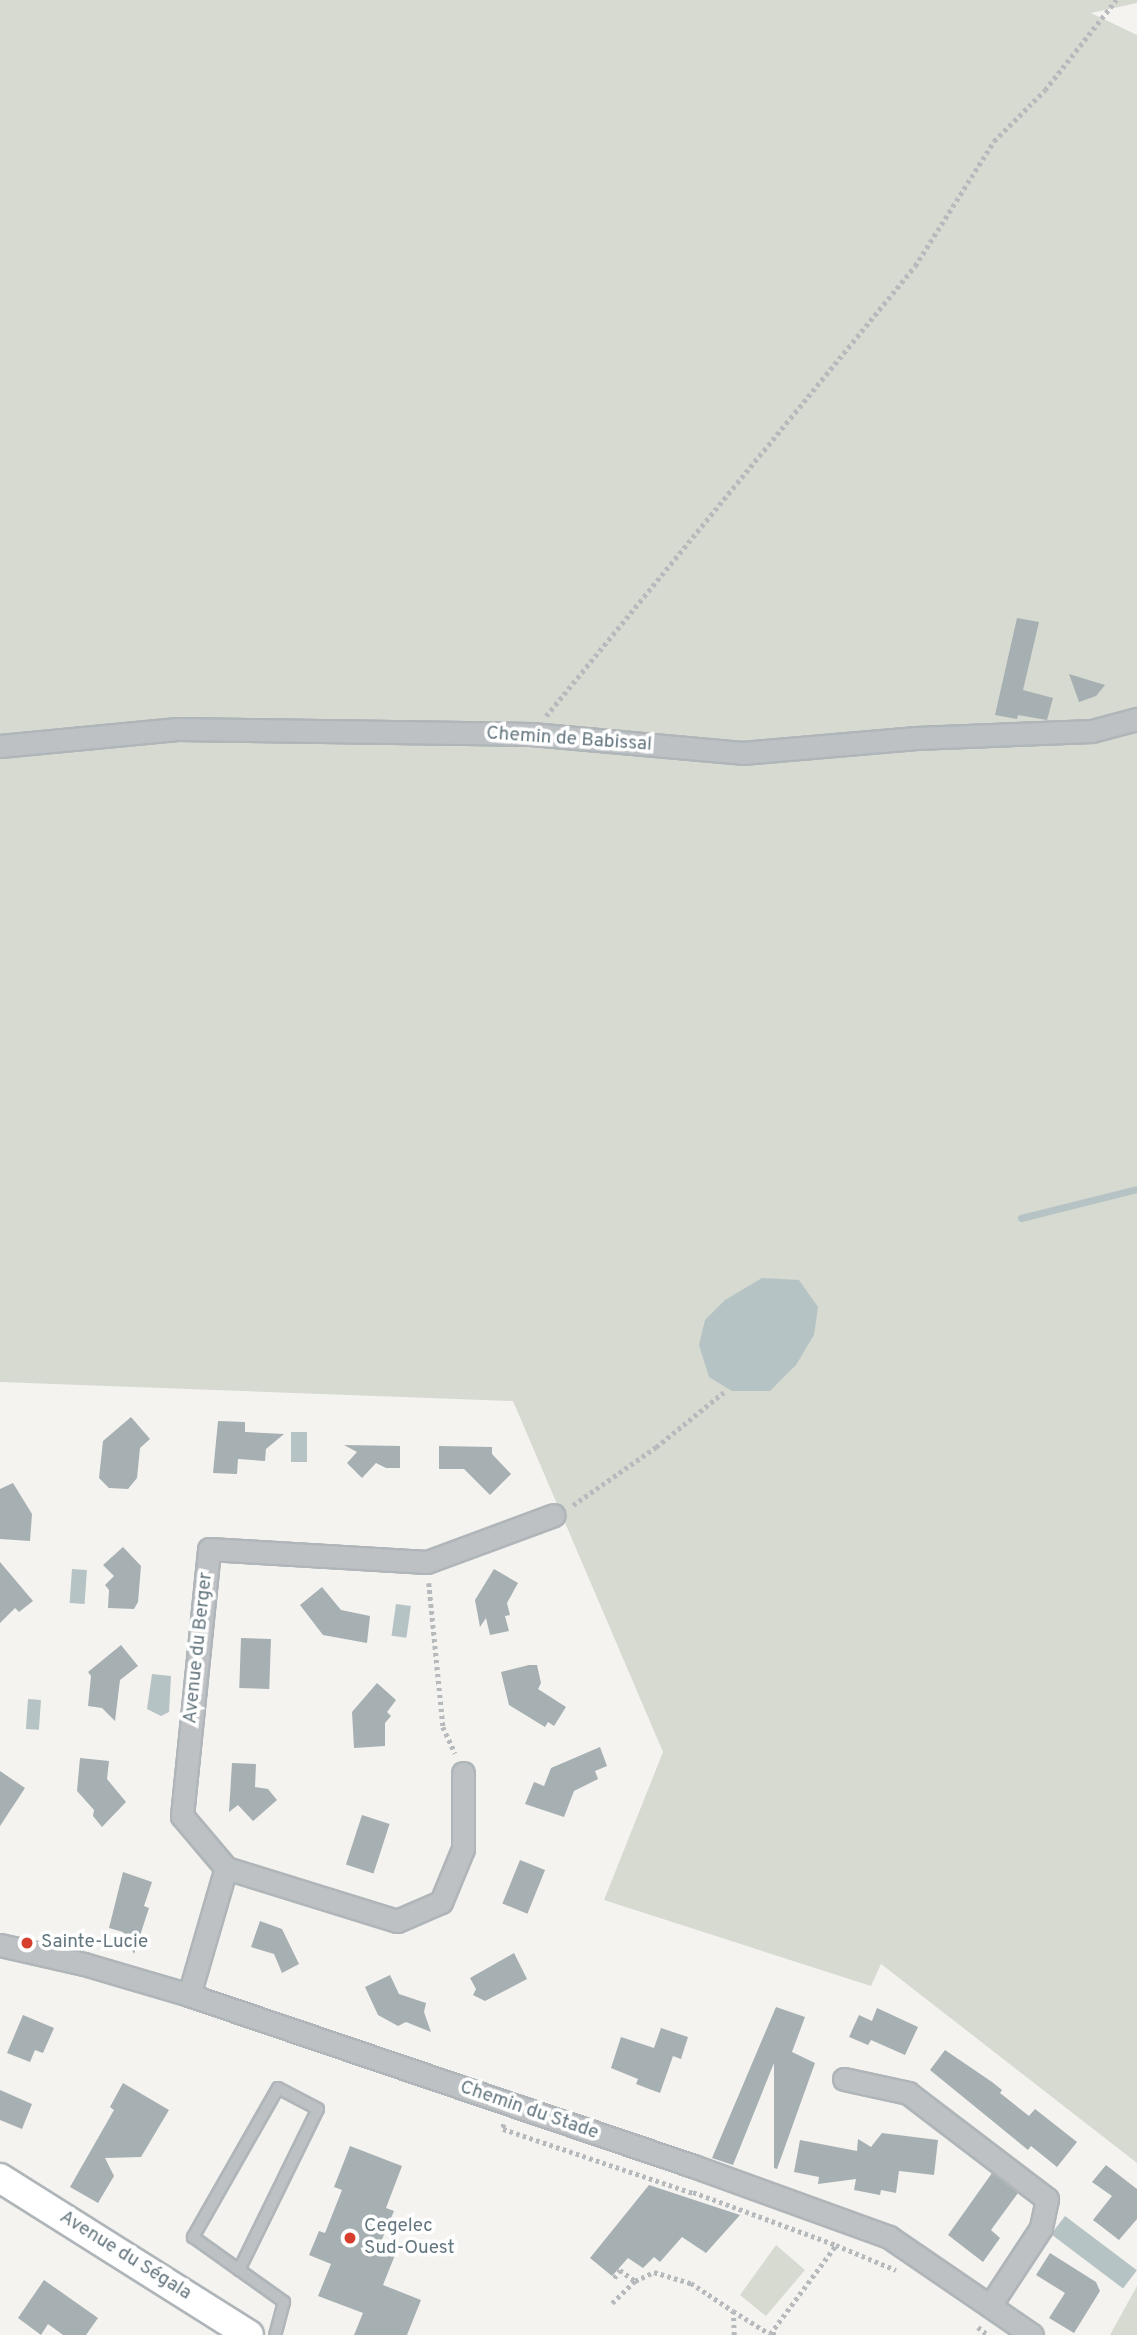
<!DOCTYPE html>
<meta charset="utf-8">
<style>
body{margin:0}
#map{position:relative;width:1137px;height:2335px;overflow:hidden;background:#f4f3f0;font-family:Overpass,sans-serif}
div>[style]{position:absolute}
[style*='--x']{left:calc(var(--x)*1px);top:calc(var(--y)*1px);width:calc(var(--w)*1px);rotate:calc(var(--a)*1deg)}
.green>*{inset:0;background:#d6dad1}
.water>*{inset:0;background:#b5c3c5;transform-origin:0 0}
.stream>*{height:7px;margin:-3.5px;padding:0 3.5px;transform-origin:3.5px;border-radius:3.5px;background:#b5c3c5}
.building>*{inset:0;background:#a6afb2;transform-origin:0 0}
.path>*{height:4.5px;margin-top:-2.25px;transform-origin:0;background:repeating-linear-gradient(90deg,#b7babc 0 3.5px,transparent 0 7px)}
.roads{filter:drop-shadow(2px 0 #afb5b8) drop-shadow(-2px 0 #afb5b8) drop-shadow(0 2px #afb5b8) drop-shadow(0 -2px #afb5b8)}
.lane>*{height:10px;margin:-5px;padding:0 5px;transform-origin:5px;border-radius:5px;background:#bdc1c4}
.street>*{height:21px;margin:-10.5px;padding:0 10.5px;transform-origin:10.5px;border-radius:10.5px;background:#bdc1c4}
.secondary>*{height:28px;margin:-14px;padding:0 14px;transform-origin:14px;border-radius:14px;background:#fff}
.dots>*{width:19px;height:19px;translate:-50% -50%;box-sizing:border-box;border:4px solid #fff;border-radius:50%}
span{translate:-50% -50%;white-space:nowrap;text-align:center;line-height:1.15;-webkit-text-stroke:7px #fff;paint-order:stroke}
.street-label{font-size:19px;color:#64767f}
.poi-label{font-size:19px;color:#64767f}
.left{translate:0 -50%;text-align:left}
</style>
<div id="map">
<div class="green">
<div style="clip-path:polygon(0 0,1137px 0,1137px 3px,1091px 13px,1137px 35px,1137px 2163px,881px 1964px,871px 1986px,604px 1900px,663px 1752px,513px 1401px,0 1382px)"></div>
<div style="clip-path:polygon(776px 2245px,805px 2270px,766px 2316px,740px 2295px)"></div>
<div style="clip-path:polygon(1137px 2286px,1137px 2335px,1110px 2335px)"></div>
</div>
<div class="water">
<div style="clip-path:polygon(762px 1278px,799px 1280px,818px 1307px,814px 1335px,796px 1365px,770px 1391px,732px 1391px,709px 1377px,699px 1345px,705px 1320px,725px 1300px)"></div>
<div style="left:291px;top:1432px;width:16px;height:30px"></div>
<div style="left:72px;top:1569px;width:15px;height:34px;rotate:4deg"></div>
<div style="left:396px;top:1604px;width:15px;height:32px;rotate:8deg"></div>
<div style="clip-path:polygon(152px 1674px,171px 1676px,169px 1712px,161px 1716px,147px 1709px)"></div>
<div style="left:28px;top:1699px;width:13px;height:30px;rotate:4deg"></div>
<div style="left:1065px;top:2216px;width:90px;height:23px;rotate:37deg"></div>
</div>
<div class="stream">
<div style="--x:1021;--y:1218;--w:120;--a:-14"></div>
</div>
<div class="building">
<div style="clip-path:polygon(1017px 618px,1039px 622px,1023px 690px,1053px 698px,1047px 720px,1018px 715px,1017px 719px,995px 715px)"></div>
<div style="clip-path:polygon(1069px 674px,1105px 685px,1096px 696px,1079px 702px)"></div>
<div style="clip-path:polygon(131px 1417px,150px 1439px,140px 1448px,137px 1478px,128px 1489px,109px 1488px,99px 1478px,103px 1441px)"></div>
<div style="clip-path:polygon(218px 1421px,245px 1422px,245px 1432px,284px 1434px,266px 1449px,265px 1461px,238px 1459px,237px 1474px,213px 1473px)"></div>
<div style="clip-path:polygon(344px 1445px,400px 1446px,400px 1468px,386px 1468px,376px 1463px,362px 1478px,347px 1463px,357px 1452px)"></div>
<div style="clip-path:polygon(439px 1446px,492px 1447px,492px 1454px,511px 1474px,490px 1495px,464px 1469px,439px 1469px)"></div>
<div style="clip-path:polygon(13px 1483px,32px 1514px,30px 1541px,0 1539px,0 1489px)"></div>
<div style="clip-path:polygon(123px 1547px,141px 1566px,138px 1602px,134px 1609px,108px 1608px,109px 1590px,105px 1585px,114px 1576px,103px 1565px)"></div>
<div style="clip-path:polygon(0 1562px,33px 1601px,19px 1612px,15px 1608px,0 1623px)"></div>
<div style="clip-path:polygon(494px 1569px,518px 1583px,507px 1603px,510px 1615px,505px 1616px,509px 1631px,490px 1635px,486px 1618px,480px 1627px,475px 1600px)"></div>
<div style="clip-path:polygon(322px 1587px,341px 1610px,370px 1616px,367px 1643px,323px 1635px,300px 1605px)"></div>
<div style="left:241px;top:1638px;width:30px;height:50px;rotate:2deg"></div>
<div style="clip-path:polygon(121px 1645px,138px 1666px,120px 1680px,115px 1721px,102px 1708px,88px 1706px,91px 1676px,88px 1672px)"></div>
<div style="clip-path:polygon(529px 1665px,537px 1665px,541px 1683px,538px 1689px,566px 1707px,554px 1726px,548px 1722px,545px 1727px,509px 1705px,501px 1672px)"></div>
<div style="clip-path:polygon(377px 1683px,396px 1700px,387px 1712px,391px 1716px,385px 1723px,385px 1746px,354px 1748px,352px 1712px)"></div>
<div style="clip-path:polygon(600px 1747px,607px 1766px,595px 1771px,598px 1779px,574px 1791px,564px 1817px,525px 1804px,534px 1782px,544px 1786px,551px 1768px)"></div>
<div style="clip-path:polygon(80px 1758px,109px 1761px,107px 1779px,126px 1802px,102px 1827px,93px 1816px,94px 1810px,77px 1791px)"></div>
<div style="clip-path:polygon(232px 1763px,256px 1764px,255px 1787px,268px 1789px,277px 1800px,253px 1821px,238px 1805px,229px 1812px)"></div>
<div style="clip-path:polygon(0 1771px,25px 1788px,0 1826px)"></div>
<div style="left:362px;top:1815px;width:29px;height:52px;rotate:18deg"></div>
<div style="left:520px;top:1860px;width:27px;height:47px;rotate:22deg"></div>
<div style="clip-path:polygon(123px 1872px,152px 1882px,144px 1906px,149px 1908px,134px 1954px,123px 1932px,109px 1928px)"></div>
<div style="clip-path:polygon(260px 1921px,282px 1929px,299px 1964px,282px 1973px,274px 1954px,251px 1947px)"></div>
<div style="clip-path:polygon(514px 1953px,527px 1979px,485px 2001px,473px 1995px,476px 1989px,470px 1978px)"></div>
<div style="clip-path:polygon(390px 1975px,399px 1994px,426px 2003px,424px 2012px,431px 2032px,406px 2022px,398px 2026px,378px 2015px,365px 1987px)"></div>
<div style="clip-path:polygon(776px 2007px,805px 2017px,792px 2052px,815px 2063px,777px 2169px,774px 2168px,774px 2063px,733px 2165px,712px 2158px)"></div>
<div style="clip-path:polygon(877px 2008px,918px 2027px,905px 2055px,871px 2040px,868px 2045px,849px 2037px,859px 2015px,872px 2021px)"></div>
<div style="clip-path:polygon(23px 2015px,54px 2028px,43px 2053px,35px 2050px,30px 2062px,7px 2053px)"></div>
<div style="clip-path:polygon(661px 2028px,688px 2037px,681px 2059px,673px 2056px,660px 2093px,636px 2084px,638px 2079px,611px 2068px,621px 2037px,654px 2048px)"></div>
<div style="clip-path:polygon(945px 2050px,992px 2082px,1002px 2090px,1000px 2093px,1029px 2116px,1035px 2109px,1077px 2142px,1057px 2167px,1031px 2146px,1028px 2150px,930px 2070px)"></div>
<div style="clip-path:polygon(123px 2083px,169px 2110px,141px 2157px,105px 2158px,114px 2176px,98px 2203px,70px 2187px,114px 2110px,110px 2107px)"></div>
<div style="clip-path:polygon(0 2090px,32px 2104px,22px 2129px,0 2120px)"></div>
<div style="clip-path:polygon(882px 2133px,938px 2140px,934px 2175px,899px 2171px,896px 2193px,881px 2190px,880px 2195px,854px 2190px,856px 2179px,818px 2184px,819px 2177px,794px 2172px,800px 2140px,857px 2151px,858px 2139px,871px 2147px)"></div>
<div style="clip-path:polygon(350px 2146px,402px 2166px,386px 2208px,394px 2211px,380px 2244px,397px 2250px,383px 2285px,421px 2300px,407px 2335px,354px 2335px,363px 2313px,318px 2296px,331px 2264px,309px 2255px,319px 2231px,325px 2233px,342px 2190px,334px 2187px)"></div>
<div style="clip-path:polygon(1106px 2165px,1137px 2189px,1137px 2219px,1119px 2240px,1093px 2220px,1112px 2196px,1092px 2182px)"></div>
<div style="clip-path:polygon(992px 2173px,1018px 2193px,991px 2230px,1000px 2238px,983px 2262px,948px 2235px)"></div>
<div style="clip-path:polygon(649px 2185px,740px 2215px,706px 2253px,682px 2237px,660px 2262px,654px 2257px,643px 2268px,628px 2258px,612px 2276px,590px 2258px)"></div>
<div style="clip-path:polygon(1050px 2253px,1096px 2282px,1100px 2291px,1074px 2333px,1049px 2318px,1065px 2293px,1036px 2275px)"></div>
<div style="clip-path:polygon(44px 2280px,98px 2318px,86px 2335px,63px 2335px,48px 2324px,41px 2335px,18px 2318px)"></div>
</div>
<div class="path">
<div style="--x:546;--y:716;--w:582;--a:-50.65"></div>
<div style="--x:915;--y:266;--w:148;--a:-57.7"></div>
<div style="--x:994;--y:141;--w:72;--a:-45"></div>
<div style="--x:1045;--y:90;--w:115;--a:-51.7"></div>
<div style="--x:573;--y:1505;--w:101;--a:-34.9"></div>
<div style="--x:656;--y:1447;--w:87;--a:-39"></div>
<div style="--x:429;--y:1583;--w:145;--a:84.4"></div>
<div style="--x:443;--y:1727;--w:29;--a:65"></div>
<div style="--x:504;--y:2124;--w:5;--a:101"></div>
<div style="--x:503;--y:2129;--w:200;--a:18.6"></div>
<div style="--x:693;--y:2192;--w:153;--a:20.3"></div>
<div style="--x:614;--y:2278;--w:10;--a:-53"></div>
<div style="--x:620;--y:2270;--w:19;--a:36"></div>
<div style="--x:612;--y:2303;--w:32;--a:-44"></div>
<div style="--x:635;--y:2281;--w:21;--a:-25"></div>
<div style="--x:654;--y:2272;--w:39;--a:17"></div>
<div style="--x:691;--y:2283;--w:50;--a:33.7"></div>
<div style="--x:978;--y:2327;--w:13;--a:39"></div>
<div style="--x:734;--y:2335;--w:24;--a:-92"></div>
<div style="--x:733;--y:2311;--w:44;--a:31.9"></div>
<div style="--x:776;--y:2335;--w:6;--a:-171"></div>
<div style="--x:770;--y:2334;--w:111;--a:-53.4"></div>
<div style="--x:836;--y:2245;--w:65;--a:22.6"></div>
</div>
<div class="roads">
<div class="lane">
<div style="--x:239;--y:2270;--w:179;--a:-63.9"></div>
<div style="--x:318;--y:2109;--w:45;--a:-152.3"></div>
<div style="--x:278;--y:2088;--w:172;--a:119.7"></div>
<div style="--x:193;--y:2237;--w:112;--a:35.5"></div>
<div style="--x:284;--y:2302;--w:34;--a:105"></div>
</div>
<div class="street">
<div style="--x:0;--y:746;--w:178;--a:-5.5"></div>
<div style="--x:177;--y:729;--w:354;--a:0.8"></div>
<div style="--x:531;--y:734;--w:212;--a:5.1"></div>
<div style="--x:742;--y:753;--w:175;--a:-4.9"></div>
<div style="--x:916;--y:738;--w:176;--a:-2.3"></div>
<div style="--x:1092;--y:731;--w:47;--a:-14.9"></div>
<div style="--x:226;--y:1868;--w:179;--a:17.2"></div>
<div style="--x:397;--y:1921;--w:48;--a:-23.4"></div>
<div style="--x:441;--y:1902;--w:57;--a:-67.5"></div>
<div style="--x:463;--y:1849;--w:76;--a:-90"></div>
<div style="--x:0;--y:1945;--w:86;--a:12.7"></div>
<div style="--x:84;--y:1964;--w:109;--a:16.4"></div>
<div style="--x:189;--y:1995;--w:532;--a:18.74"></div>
<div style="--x:693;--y:2166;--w:208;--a:19.9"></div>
<div style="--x:889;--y:2237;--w:173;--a:34.4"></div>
<div style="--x:189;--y:1995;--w:132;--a:-73.8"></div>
<div style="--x:226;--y:1868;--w:68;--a:-130.2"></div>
<div style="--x:182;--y:1816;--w:268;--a:-84.2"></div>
<div style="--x:209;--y:1549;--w:218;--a:3.4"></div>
<div style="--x:427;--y:1562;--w:135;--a:-20.3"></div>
<div style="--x:844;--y:2079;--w:66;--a:12.3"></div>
<div style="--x:908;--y:2093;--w:175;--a:37.3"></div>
<div style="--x:1047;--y:2199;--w:30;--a:102"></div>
<div style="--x:1041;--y:2228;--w:91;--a:123.3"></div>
</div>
<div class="secondary">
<div style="--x:0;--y:2178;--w:294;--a:32.2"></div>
</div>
</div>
<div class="dots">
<div style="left:27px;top:1943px;background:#d63f2d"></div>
<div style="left:350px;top:2238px;background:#d63f2d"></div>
</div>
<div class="street-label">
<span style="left:569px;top:740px;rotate:4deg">Chemin de Babissal</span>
<span style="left:199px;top:1648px;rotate:-84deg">Avenue du Berger</span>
<span style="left:529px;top:2111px;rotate:19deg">Chemin du Stade</span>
<span style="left:125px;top:2256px;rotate:32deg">Avenue du Ségala</span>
</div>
<div class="poi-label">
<span class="left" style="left:41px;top:1943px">Sainte-Lucie</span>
<span class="left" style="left:364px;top:2238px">Cegelec<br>Sud-Ouest</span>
</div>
</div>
